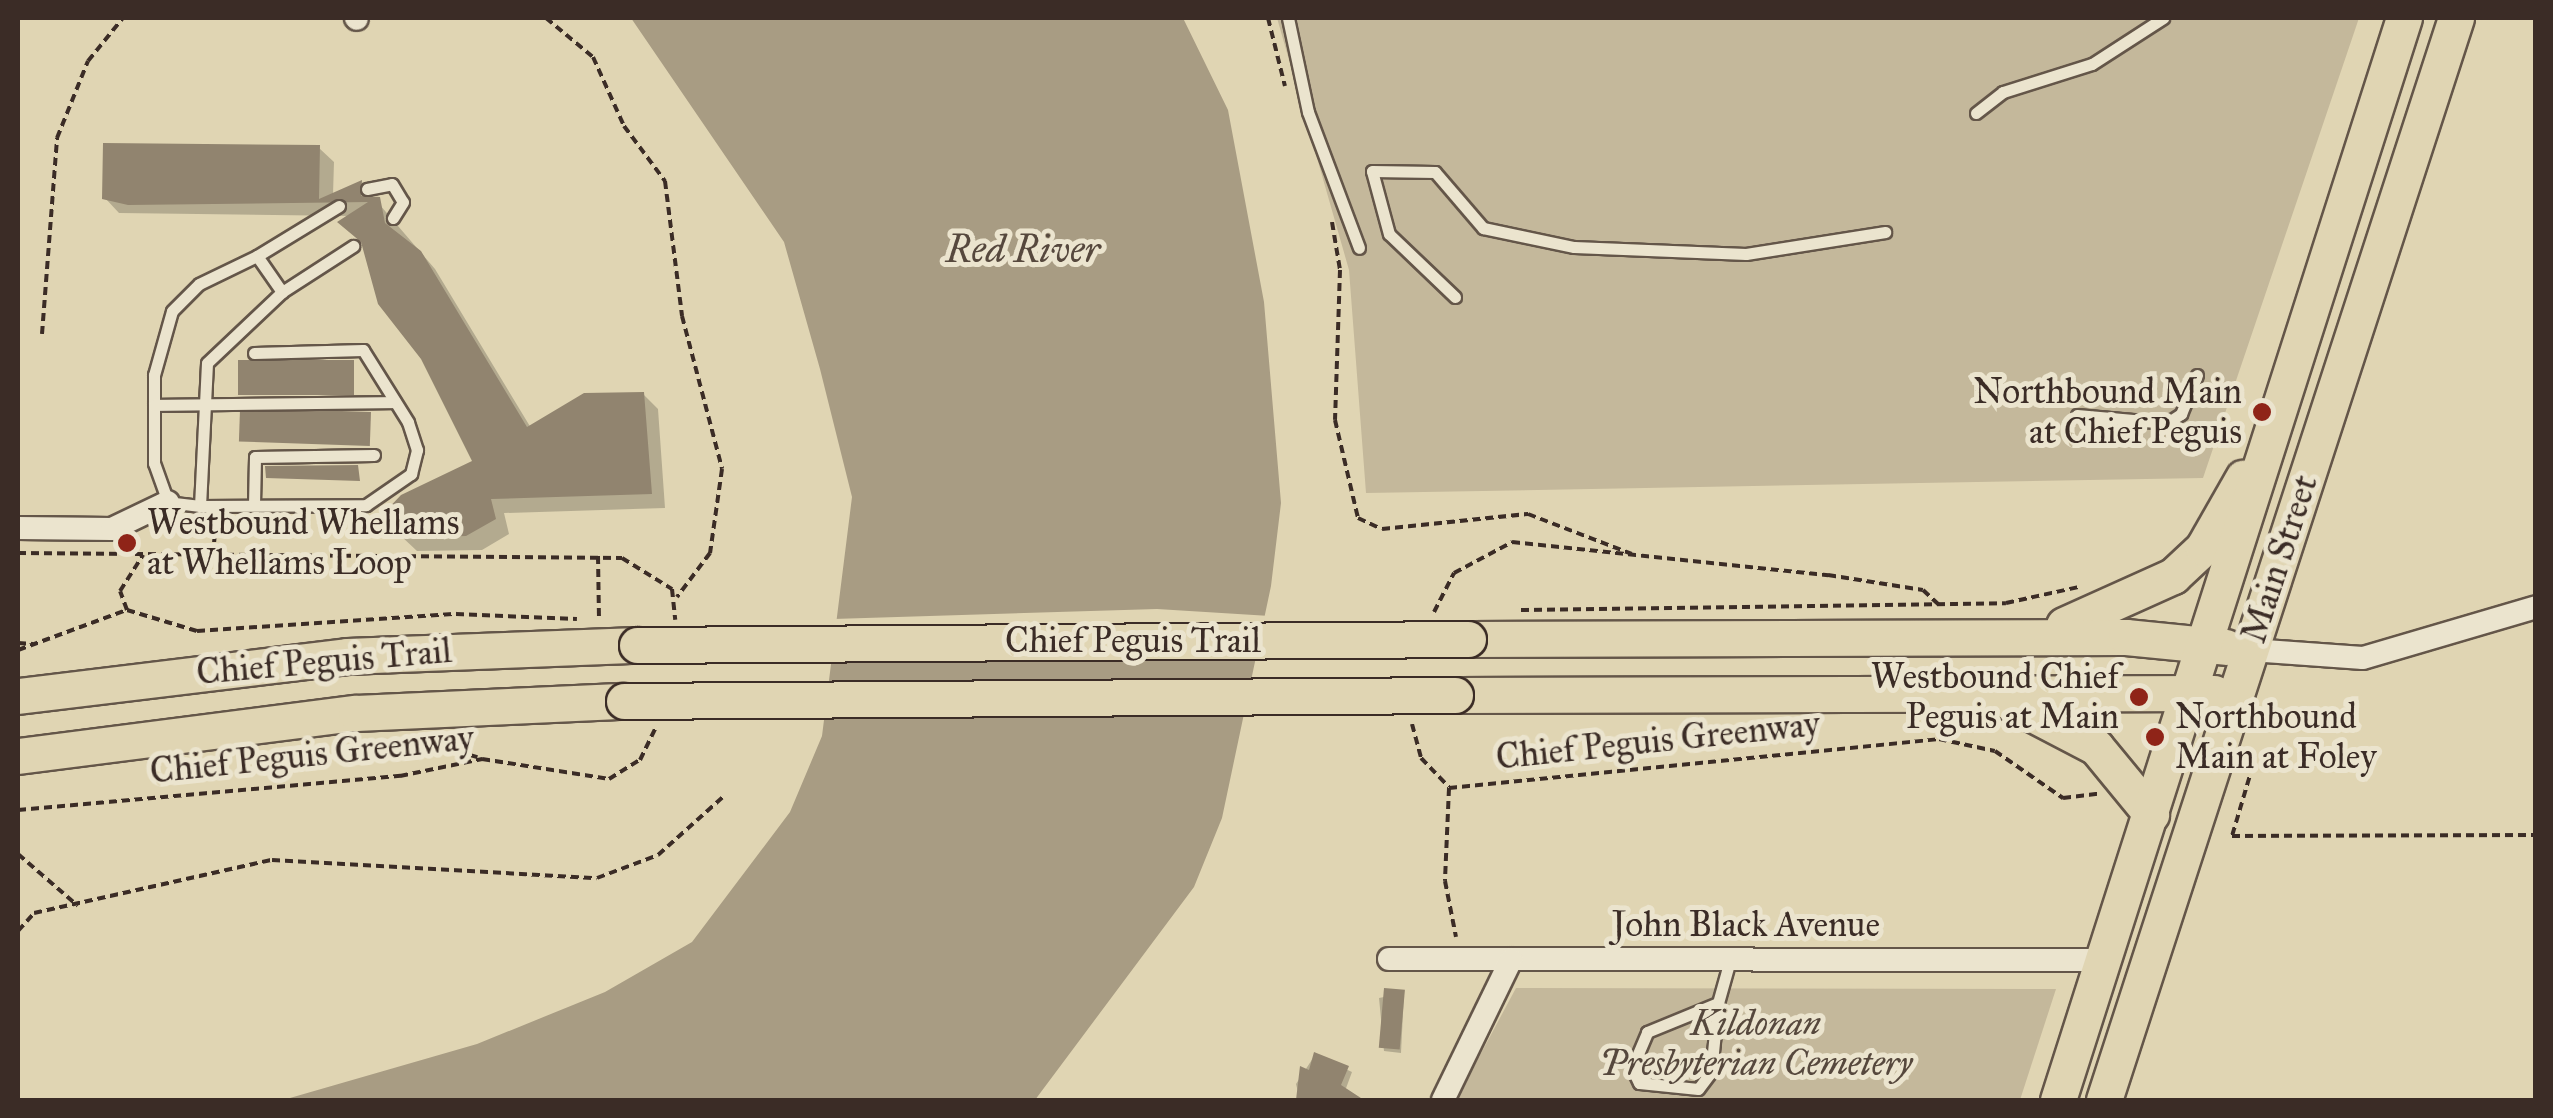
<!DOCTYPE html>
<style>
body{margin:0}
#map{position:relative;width:2553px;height:1118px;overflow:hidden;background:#e0d5b3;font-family:"IM FELL Great Primer",serif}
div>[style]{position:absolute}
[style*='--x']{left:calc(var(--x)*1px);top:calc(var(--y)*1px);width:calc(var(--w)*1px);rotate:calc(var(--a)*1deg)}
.green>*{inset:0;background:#c4b89b}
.water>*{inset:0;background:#a89c83}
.pier>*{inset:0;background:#e0d5b3}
.shadow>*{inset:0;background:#0003}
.building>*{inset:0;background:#91846f;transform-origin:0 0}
.path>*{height:4px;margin-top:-2px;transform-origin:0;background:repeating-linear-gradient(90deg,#3b2c26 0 8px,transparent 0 13px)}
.roads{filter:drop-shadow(2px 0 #645649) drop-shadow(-2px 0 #645649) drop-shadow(0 2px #645649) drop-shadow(0 -2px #645649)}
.service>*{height:11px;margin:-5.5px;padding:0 5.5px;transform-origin:5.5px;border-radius:5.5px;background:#ebe4ce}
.minor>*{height:22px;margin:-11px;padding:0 11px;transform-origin:11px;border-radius:11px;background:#ebe4ce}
.primary>*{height:35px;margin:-17.5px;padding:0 17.5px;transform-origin:17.5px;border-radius:17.5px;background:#e0d5b3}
.bridges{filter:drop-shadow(2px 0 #3b2c26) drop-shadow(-2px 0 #3b2c26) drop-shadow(0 2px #3b2c26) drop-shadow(0 -2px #3b2c26)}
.primary-bridge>*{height:35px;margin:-17.5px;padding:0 17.5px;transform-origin:17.5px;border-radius:17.5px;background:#e0d5b3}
.dots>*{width:28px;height:28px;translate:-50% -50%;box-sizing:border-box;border:5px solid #ebe4ce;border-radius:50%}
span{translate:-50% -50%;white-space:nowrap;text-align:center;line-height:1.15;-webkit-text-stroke:10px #ebe4ce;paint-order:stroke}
.poi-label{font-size:35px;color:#3b2c26}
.right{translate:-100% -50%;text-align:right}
.left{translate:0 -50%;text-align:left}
.street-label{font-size:35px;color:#3b2c26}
.park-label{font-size:35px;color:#56483d;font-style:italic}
.water-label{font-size:38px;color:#56483d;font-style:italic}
.frame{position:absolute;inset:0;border:20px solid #3b2c26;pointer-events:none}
</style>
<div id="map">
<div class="green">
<div style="clip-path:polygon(1277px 18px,2359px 18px,2203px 478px,1366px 493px,1349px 270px)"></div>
<div style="clip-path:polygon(1516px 988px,2056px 989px,2020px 1100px,1456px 1100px)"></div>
</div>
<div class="water">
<div style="clip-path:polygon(631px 18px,1183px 18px,1228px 110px,1264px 302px,1281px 503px,1271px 586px,1222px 818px,1194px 887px,1035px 1100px,283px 1100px,477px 1044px,605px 992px,692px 942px,790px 812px,822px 736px,852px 497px,820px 369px,784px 242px)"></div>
</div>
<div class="pier">
<div style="clip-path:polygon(1157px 609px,1270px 616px,1261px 655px,827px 659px,833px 619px)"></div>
</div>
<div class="shadow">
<div style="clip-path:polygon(319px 148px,334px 162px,333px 195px,361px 183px,435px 269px,531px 428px,643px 394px,658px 409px,665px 508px,504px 513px,509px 534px,482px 550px,417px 551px,401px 536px,476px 462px,351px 216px,119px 213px,105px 198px)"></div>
<div style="clip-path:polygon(1404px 993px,1401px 1053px,1384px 1051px,1379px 998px)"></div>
<div style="clip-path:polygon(1315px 1055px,1352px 1072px,1345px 1091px,1360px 1100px,1299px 1096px,1296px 1084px)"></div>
</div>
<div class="building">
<div style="clip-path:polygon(103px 143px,320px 145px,319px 199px,362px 180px,361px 196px,380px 197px,385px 223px,421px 251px,527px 427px,584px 393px,644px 392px,652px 494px,491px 499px,496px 519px,466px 536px,400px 538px,381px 516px,401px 495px,472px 461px,421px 359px,378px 304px,361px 242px,337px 222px,368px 202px,128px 205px,102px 199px)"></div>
<div style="left:238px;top:360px;width:116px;height:35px"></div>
<div style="left:371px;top:412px;width:34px;height:131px;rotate:92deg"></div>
<div style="clip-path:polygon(358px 465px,360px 481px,266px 478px,265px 466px)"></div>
<div style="left:1384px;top:988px;width:21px;height:60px;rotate:5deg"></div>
<div style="clip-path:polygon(1314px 1052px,1349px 1066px,1341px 1085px,1364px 1100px,1296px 1100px,1300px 1066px,1309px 1070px)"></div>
</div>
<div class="path">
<div style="--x:546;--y:18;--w:61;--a:39.7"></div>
<div style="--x:593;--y:57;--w:76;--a:65.8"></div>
<div style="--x:624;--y:126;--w:69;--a:53.3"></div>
<div style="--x:665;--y:181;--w:136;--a:82.8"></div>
<div style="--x:682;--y:316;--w:158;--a:75.3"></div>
<div style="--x:722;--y:469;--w:85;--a:98.1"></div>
<div style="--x:710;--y:553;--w:55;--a:126.9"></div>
<div style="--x:1268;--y:18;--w:70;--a:76"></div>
<div style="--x:1332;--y:222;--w:49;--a:80.5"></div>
<div style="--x:1340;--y:270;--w:150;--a:91.9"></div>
<div style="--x:1335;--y:420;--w:101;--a:76.8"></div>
<div style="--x:1358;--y:518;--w:26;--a:25"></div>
<div style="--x:1382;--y:529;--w:147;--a:-5.9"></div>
<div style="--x:1528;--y:514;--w:111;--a:21"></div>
<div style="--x:42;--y:334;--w:197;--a:-85.6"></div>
<div style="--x:57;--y:138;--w:83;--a:-68.1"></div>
<div style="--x:88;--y:61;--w:55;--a:-50.9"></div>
<div style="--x:18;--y:553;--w:604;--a:0.47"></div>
<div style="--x:622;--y:558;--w:59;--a:31.8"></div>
<div style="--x:672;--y:589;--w:31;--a:84"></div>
<div style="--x:213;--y:555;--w:35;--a:-85"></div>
<div style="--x:598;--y:556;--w:65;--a:89.1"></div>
<div style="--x:127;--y:610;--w:20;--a:-110"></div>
<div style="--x:120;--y:591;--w:43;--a:-57.4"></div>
<div style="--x:1521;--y:610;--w:485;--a:-0.8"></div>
<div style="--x:2006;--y:603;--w:75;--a:-12.4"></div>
<div style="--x:1434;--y:612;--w:44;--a:-62.9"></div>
<div style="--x:1454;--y:573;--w:66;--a:-28.1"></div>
<div style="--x:1512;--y:542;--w:318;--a:6"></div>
<div style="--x:1828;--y:575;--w:96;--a:9"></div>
<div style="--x:1923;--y:590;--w:21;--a:43"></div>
<div style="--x:18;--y:643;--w:15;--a:4"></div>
<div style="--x:18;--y:650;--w:116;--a:-20.2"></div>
<div style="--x:127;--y:610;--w:73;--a:16.7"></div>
<div style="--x:197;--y:631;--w:260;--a:-3.8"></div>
<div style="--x:456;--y:614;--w:121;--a:2.4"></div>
<div style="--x:1412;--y:724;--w:35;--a:75"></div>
<div style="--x:1421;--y:758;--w:40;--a:46"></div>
<div style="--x:409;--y:738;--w:71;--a:15.6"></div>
<div style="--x:2247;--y:748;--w:18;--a:71"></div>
<div style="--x:2253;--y:765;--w:74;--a:106.5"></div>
<div style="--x:2232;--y:836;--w:304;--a:-0.2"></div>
<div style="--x:1449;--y:788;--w:492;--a:-5.7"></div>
<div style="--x:1939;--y:739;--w:57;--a:12.1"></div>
<div style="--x:1995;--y:751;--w:83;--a:34.7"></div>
<div style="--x:2063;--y:798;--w:35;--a:-7"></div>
<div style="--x:1449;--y:788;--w:93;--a:92.5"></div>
<div style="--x:1445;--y:881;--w:57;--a:78.9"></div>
<div style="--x:18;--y:810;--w:384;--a:-5.1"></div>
<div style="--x:400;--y:776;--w:84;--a:-11.7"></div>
<div style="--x:482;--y:759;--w:129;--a:8.9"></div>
<div style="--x:609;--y:779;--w:36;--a:-32"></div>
<div style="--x:640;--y:760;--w:37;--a:-64"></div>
<div style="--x:18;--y:854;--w:79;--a:40.9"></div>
<div style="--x:18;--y:931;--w:24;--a:-48"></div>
<div style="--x:34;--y:913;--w:244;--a:-12.6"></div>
<div style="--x:272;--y:860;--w:325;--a:3.2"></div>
<div style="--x:597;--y:878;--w:65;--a:-20.7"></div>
<div style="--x:658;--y:855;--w:90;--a:-41.8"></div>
</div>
<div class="roads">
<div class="service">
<div style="--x:1288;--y:18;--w:96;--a:78"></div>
<div style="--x:1308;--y:112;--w:145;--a:69.4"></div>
<div style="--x:1976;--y:113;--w:34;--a:-38"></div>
<div style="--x:2003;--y:92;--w:93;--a:-17.5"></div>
<div style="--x:2092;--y:64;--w:85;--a:-32.9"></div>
<div style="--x:367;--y:189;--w:25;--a:-11"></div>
<div style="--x:392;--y:184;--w:21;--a:59"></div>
<div style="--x:403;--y:202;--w:19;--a:122"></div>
<div style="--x:257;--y:256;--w:44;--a:55.2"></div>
<div style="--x:282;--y:292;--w:103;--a:136.6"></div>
<div style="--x:207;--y:363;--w:143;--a:92.8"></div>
<div style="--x:200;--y:506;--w:32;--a:-173"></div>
<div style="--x:168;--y:502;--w:41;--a:-109.7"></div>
<div style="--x:154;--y:463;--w:88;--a:-90"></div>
<div style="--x:154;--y:375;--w:66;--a:-74.3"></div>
<div style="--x:172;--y:311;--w:38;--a:-45"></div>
<div style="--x:199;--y:284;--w:64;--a:-25.8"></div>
<div style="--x:257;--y:256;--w:96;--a:-31.4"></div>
<div style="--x:282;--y:292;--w:85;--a:-32.9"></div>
<div style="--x:1455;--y:297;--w:91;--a:-136.3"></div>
<div style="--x:1389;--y:234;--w:65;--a:-105.1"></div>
<div style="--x:1372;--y:171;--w:63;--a:0.9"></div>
<div style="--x:1435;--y:172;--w:74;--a:49.4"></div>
<div style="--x:1483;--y:228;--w:93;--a:11.8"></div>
<div style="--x:1574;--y:247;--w:172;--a:2.3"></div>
<div style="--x:1746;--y:254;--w:141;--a:-9"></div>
<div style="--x:154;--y:405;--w:241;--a:-0.7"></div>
<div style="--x:2077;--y:415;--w:90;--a:5.1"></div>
<div style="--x:2167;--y:423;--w:17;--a:-33"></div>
<div style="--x:2181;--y:414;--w:42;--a:-67.7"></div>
<div style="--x:254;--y:505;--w:48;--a:-88.8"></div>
<div style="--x:255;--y:457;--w:119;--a:-1"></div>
<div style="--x:200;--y:506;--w:166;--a:-0.3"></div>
<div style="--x:366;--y:505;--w:55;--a:-34.6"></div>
<div style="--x:411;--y:474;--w:25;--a:-76"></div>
<div style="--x:417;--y:450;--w:29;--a:-108"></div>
<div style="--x:408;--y:422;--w:85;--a:-122"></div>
<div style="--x:363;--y:350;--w:109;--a:178.4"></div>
<div style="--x:1718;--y:1003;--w:69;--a:95.8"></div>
<div style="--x:1711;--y:1072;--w:21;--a:127"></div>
<div style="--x:1698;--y:1089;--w:59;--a:-174.2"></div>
<div style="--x:1639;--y:1083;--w:17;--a:-115"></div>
<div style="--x:1632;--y:1068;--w:39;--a:-67"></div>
<div style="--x:1647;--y:1032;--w:77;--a:-22.2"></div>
<div style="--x:1718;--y:1003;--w:45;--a:-74.4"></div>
</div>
<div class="minor">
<div style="--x:356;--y:18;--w:1;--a:45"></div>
<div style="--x:18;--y:528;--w:94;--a:0.6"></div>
<div style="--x:112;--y:529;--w:62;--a:-25.7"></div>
<div style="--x:2251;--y:650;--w:112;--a:4.1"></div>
<div style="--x:2363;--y:658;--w:180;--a:-16.4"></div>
<div style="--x:1389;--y:959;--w:715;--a:0.08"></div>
<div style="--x:1443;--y:1100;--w:156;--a:-64.1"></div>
</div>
<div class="primary">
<div style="--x:2064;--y:625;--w:120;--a:-24.2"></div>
<div style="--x:2173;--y:576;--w:41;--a:-43"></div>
<div style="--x:2203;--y:548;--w:81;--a:-60.3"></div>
<div style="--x:1468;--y:639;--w:658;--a:-0.17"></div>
<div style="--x:2126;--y:637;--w:100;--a:5.7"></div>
<div style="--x:1455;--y:695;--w:759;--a:-0.15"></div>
<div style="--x:18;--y:696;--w:331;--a:-6.9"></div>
<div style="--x:347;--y:656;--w:290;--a:-2.2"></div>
<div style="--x:2000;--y:697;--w:108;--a:27.5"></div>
<div style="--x:2096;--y:747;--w:87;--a:50.6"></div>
<div style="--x:18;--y:756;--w:341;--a:-7.3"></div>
<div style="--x:356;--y:713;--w:268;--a:-2.6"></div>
<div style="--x:2058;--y:1100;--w:1136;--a:-72.27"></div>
<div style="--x:2104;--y:1100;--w:1138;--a:-71.98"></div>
</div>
</div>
<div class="bridges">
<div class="primary-bridge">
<div style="--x:637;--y:645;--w:831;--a:-0.41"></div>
<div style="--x:624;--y:701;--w:831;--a:-0.41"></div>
</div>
</div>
<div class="dots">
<div style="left:2262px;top:412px;background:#8f2418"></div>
<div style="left:127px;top:543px;background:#8f2418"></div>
<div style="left:2139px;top:697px;background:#8f2418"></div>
<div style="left:2155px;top:737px;background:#8f2418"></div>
</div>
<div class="poi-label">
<span class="right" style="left:2242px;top:412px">Northbound Main<br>at Chief Peguis</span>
<span class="left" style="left:147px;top:543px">Westbound Whellams<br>at Whellams Loop</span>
<span class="right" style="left:2119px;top:697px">Westbound Chief<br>Peguis at Main</span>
<span class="left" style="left:2175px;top:737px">Northbound<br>Main at Foley</span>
</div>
<div class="street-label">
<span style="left:2280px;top:559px;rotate:-72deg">Main Street</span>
<span style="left:1133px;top:641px">Chief Peguis Trail</span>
<span style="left:324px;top:662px;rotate:-5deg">Chief Peguis Trail</span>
<span style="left:1658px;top:741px;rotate:-6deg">Chief Peguis Greenway</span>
<span style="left:312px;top:755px;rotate:-6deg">Chief Peguis Greenway</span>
<span style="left:1746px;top:925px">John Black Avenue</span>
</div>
<div class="park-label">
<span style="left:1756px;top:1044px">Kildonan<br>Presbyterian Cemetery</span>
</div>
<div class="water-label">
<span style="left:1023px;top:250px">Red River</span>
</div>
<div class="frame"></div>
</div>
